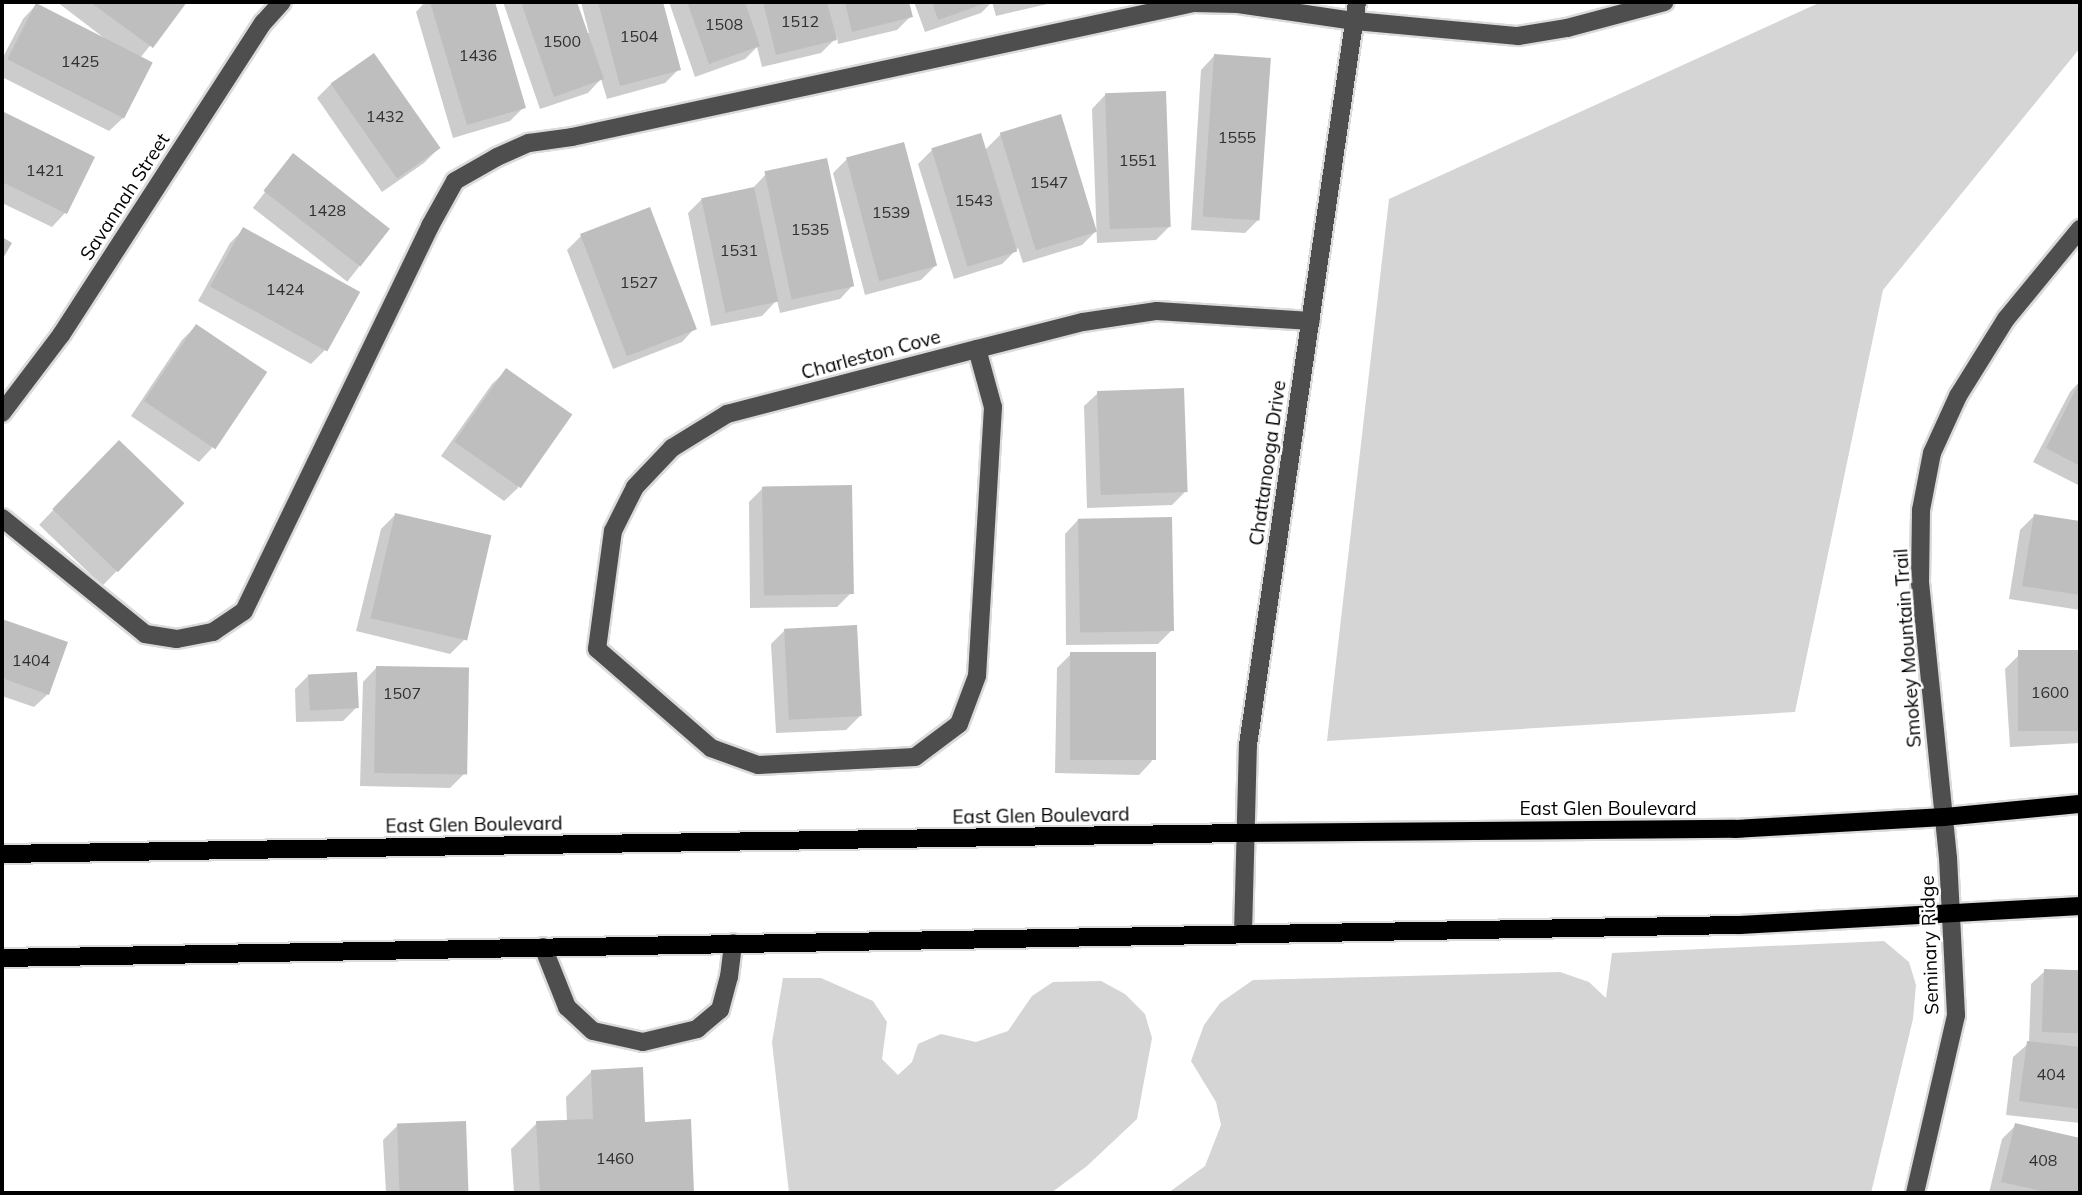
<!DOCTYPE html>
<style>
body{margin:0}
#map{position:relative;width:2082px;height:1195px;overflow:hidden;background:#fff;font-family:Mulish,sans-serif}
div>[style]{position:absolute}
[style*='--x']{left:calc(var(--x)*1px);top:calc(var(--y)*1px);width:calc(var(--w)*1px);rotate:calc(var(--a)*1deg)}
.green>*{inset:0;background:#d5d5d5}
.shadow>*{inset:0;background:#0003;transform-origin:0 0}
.building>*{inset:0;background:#bebebe;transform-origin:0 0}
.roads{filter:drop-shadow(2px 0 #dbdbdb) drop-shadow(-2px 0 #dbdbdb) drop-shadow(0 2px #dbdbdb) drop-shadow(0 -2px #dbdbdb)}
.minor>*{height:18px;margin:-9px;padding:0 9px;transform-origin:9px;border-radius:9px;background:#4e4e4e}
.major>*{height:18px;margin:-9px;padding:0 9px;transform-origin:9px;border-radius:9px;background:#000}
span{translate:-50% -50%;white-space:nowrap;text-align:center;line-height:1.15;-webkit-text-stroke:5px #fff;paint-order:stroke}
.number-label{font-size:16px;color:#303030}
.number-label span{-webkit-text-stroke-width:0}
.street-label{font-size:19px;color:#000}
.frame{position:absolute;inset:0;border:4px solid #000;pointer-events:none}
</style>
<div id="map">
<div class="green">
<div style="clip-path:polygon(1821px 2px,2080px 2px,2080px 48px,1883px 290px,1795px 712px,1327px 741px,1389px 199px)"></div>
<div style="clip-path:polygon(1884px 941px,1909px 962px,1916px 985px,1913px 1019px,1871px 1193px,1168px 1193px,1205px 1166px,1221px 1125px,1216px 1102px,1191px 1061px,1204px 1025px,1220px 1003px,1253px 980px,1560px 972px,1589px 982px,1606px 998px,1612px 953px)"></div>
<div style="clip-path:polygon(783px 978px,821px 978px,873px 1001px,887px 1022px,882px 1059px,898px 1075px,912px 1062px,918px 1044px,941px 1034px,976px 1042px,1008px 1031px,1032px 996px,1053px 982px,1101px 981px,1125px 994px,1145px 1014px,1152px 1038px,1137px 1119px,1087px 1166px,1051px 1193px,789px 1193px,772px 1042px)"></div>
</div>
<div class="shadow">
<div style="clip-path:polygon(57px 2px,185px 2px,140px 58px,123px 118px,109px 131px,2px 77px,2px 59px,23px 19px,36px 5px,112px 44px)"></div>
<div style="clip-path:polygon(425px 2px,493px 2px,524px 107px,510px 121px,453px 138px,416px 12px)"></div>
<div style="clip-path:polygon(503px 2px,575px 2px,586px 33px,589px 33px,581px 2px,661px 2px,679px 69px,665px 83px,607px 99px,601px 79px,588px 93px,540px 109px)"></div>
<div style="clip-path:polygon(669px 2px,907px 2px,911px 16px,897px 30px,838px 44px,837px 37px,821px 53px,762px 67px,757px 47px,745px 59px,695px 77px)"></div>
<div style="clip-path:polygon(914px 2px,1056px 2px,996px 16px,992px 2px,981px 13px,925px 32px)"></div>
<div style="clip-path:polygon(1214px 56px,1259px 219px,1245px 233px,1191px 230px,1201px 70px)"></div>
<div style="clip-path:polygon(331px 84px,438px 149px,424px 163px,382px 192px,317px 98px)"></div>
<div style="clip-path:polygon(1105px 95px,1170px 226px,1156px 240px,1097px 243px,1092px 109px)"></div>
<div style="clip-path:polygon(2px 113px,92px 157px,65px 213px,52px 227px,2px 203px)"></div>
<div style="clip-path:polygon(1001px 134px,1096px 231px,1082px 245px,1023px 263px,1018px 248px,1002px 264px,954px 279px,918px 164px,932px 150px,985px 150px)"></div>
<div style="left:294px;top:155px;width:120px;height:67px;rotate:38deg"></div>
<div style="clip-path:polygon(847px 159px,935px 266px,921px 280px,865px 295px,833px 173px)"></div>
<div style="clip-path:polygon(766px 174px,853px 285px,840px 299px,780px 313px,777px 300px,762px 316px,711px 326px,688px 213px,701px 200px,752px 189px)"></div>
<div style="clip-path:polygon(244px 229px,357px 293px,325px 350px,311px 364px,198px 301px,230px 243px)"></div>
<div style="clip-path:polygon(581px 236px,695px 328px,682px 342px,613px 369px,567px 250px)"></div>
<div style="clip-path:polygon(196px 326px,212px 448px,199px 462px,131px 416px,182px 340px)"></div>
<div style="clip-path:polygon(506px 371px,518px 488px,504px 501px,441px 456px,492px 384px)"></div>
<div style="clip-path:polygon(2080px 381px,2080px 486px,2033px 462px,2070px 392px)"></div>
<div style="clip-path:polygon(1098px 393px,1186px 491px,1172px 505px,1087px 508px,1084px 406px)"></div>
<div style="left:119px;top:442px;width:88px;height:115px;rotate:44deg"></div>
<div style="clip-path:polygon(763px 488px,851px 593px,837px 607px,750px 608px,749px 502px)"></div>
<div style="clip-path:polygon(395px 515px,464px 640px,450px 654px,356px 631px,381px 529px)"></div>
<div style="clip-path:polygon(2034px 516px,2080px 523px,2080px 610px,2009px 599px,2020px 530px)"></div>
<div style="clip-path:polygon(1078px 520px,1172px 630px,1158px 644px,1066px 645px,1065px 534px)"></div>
<div style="clip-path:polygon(2px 621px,65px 643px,48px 694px,34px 707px,2px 696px)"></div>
<div style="clip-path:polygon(785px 630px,860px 716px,846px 730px,776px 733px,771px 644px)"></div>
<div style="clip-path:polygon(2080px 651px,2080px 743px,2010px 747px,2005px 669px,2019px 655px)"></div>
<div style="clip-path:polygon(1071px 654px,1152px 761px,1139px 775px,1055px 773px,1057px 668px)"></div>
<div style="clip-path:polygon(376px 668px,464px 774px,450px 788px,360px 786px,363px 682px)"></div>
<div style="clip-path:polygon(309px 675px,357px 707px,343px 721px,296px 722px,295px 689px)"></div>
<div style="clip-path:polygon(2045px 971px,2080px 972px,2080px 1123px,2006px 1115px,2013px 1057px,2029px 1043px,2031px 984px)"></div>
<div style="clip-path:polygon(592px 1071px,644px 1124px,689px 1121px,693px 1193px,514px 1193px,511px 1149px,537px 1123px,567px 1122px,566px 1097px)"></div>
<div style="clip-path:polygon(465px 1123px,468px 1193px,386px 1193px,383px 1140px,397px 1126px)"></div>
<div style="clip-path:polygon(2016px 1125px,2080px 1140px,2080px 1193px,1989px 1193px,2002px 1139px)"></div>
</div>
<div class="building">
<div style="clip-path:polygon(90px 2px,187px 2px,153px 48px)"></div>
<div style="clip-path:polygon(430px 2px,495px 2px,526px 108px,467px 125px)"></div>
<div style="clip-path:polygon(521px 2px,577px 2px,604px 79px,554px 97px)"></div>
<div style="clip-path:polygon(598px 2px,663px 2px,681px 70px,620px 86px)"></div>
<div style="clip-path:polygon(687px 2px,745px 2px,760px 46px,709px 64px)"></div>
<div style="clip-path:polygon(763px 2px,827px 2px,837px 40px,776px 55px)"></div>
<div style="clip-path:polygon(845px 2px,909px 2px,913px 17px,852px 32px)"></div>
<div style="clip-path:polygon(932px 2px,989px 2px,938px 20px)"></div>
<div style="left:36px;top:3px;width:131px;height:63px;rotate:27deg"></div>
<div style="left:374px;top:53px;width:116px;height:53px;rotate:55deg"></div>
<div style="left:1214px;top:54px;width:57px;height:163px;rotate:4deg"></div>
<div style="left:1166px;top:91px;width:136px;height:61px;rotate:88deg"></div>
<div style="clip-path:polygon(2px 111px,95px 157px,67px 214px,2px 182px)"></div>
<div style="left:1061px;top:114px;width:123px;height:64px;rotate:73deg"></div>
<div style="left:981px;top:133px;width:124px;height:52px;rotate:73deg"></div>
<div style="left:904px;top:142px;width:128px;height:60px;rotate:75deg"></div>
<div style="left:293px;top:153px;width:123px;height:48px;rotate:38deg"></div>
<div style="left:827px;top:158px;width:131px;height:64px;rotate:78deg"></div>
<div style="left:754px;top:187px;width:117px;height:54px;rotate:78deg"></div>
<div style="left:650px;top:207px;width:131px;height:75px;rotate:69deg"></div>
<div style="left:243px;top:227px;width:134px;height:68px;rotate:29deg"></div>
<div style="clip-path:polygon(2px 237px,12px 243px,2px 260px)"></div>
<div style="left:196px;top:324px;width:86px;height:93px;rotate:34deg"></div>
<div style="left:506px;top:368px;width:81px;height:90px;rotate:35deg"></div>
<div style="clip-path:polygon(2080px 381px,2080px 466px,2046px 448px)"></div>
<div style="left:1184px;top:388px;width:104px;height:87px;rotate:88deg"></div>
<div style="left:119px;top:440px;width:91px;height:96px;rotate:44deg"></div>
<div style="left:852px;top:485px;width:109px;height:90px;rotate:89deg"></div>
<div style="left:395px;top:513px;width:99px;height:108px;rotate:13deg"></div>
<div style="clip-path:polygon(2034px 514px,2080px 521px,2080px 595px,2022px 586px)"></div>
<div style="left:1172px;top:517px;width:114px;height:94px;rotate:89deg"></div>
<div style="clip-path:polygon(2px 619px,68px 642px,49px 695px,2px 678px)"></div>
<div style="left:857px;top:625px;width:91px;height:73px;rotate:87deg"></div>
<div style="left:2080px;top:650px;width:81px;height:62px;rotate:90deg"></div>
<div style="left:1070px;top:652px;width:86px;height:108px"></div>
<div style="left:376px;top:666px;width:93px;height:107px;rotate:1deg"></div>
<div style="left:357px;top:672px;width:36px;height:49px;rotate:87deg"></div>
<div style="left:2044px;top:969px;width:36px;height:63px;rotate:2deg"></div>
<div style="clip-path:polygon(2027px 1041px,2080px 1047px,2080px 1109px,2019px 1101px)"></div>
<div style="clip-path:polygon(643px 1067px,645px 1122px,691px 1119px,694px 1193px,540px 1193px,536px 1121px,593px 1119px,591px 1070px)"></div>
<div style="left:466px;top:1121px;width:72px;height:69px;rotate:88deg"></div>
<div style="clip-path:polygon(2015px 1123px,2080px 1138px,2080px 1193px,2051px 1193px,2001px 1182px)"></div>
</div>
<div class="roads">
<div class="minor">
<div style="--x:977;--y:349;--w:60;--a:74.6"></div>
<div style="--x:993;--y:407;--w:269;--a:93.4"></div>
<div style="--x:977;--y:676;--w:51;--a:110.6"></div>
<div style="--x:959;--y:724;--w:55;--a:143.1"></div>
<div style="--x:915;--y:757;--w:157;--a:177.1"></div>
<div style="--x:758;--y:765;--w:50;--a:-160.1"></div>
<div style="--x:711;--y:748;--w:151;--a:-139"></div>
<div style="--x:597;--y:649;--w:119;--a:-82.3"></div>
<div style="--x:613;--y:531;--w:49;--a:-63.4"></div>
<div style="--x:635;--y:487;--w:54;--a:-46.5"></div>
<div style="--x:672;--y:448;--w:65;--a:-31.7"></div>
<div style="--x:727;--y:414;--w:258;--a:-14.6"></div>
<div style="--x:977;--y:349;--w:109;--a:-14.3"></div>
<div style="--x:1083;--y:322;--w:75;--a:-8.5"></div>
<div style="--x:1157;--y:311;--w:154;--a:3.7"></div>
<div style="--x:2;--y:413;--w:98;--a:-52.9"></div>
<div style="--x:61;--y:335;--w:372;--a:-57.1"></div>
<div style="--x:263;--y:23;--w:28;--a:-48"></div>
<div style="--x:2;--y:518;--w:184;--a:39"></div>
<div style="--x:145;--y:634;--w:32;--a:9"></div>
<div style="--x:177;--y:639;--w:37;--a:-11"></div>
<div style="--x:213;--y:632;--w:37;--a:-34"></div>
<div style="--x:244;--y:611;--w:428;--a:-64.2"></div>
<div style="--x:430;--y:226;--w:51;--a:-60.9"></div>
<div style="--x:455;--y:181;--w:48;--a:-29.7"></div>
<div style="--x:497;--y:157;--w:35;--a:-24"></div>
<div style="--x:529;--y:143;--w:43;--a:-7.9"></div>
<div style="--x:572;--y:137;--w:636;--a:-12.16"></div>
<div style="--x:1194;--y:3;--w:44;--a:1.3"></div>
<div style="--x:1238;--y:4;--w:118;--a:8.3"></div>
<div style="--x:1355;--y:21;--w:164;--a:5.3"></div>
<div style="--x:1518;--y:36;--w:50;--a:-9.3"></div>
<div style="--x:1567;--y:28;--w:101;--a:-14.9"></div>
<div style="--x:1243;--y:933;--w:188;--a:-88.5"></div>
<div style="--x:1248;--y:745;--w:751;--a:-81.65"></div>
<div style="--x:543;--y:947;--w:65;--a:68.2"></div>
<div style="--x:567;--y:1007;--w:35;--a:43"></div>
<div style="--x:593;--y:1031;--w:51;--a:12.4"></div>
<div style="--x:643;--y:1042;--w:56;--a:-13.5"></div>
<div style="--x:697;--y:1029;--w:30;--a:-40"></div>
<div style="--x:720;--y:1010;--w:34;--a:-75"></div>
<div style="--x:729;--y:977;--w:34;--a:-83"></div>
<div style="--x:1915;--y:1193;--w:183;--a:-77"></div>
<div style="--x:1956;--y:1015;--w:157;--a:-92.9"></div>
<div style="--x:1948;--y:858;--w:276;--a:-95.8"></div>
<div style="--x:1920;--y:583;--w:73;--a:-89.2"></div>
<div style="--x:1921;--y:510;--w:58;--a:-79.1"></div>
<div style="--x:1932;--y:453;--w:63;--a:-65.5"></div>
<div style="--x:1958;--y:396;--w:91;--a:-58.1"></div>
<div style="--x:2006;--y:319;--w:117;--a:-50.6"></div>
</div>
<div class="major">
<div style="--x:2;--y:854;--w:1241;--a:-0.97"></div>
<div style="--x:1243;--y:833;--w:492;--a:-0.5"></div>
<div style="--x:1735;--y:829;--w:209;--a:-3.3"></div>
<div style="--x:1944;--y:817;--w:137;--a:-5.5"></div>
<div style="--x:2;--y:958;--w:1738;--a:-1.09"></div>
<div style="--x:1740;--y:925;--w:341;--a:-3.2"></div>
</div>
</div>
<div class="number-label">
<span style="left:800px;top:21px">1512</span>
<span style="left:724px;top:24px">1508</span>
<span style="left:639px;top:36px">1504</span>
<span style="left:562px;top:41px">1500</span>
<span style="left:478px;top:55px">1436</span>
<span style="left:80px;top:61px">1425</span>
<span style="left:385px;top:116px">1432</span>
<span style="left:1237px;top:137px">1555</span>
<span style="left:1138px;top:160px">1551</span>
<span style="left:45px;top:170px">1421</span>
<span style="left:1049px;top:182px">1547</span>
<span style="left:974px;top:200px">1543</span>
<span style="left:327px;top:210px">1428</span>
<span style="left:891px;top:212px">1539</span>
<span style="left:810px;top:229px">1535</span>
<span style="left:739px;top:250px">1531</span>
<span style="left:639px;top:282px">1527</span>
<span style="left:285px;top:289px">1424</span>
<span style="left:31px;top:660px">1404</span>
<span style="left:2050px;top:692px">1600</span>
<span style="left:402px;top:693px">1507</span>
<span style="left:2051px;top:1074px">404</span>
<span style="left:615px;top:1158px">1460</span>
<span style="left:2043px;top:1160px">408</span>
</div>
<div class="street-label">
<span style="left:125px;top:197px;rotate:-57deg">Savannah Street</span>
<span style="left:871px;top:355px;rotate:-15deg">Charleston Cove</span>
<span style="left:1268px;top:463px;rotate:-82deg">Chattanooga Drive</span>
<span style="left:1908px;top:648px;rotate:-94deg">Smokey Mountain Trail</span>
<span style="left:1608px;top:809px">East Glen Boulevard</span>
<span style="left:1041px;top:816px;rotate:-1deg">East Glen Boulevard</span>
<span style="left:474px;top:825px;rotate:-1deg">East Glen Boulevard</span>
<span style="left:1930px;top:945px;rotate:-92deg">Seminary Ridge</span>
</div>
<div class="frame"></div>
</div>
